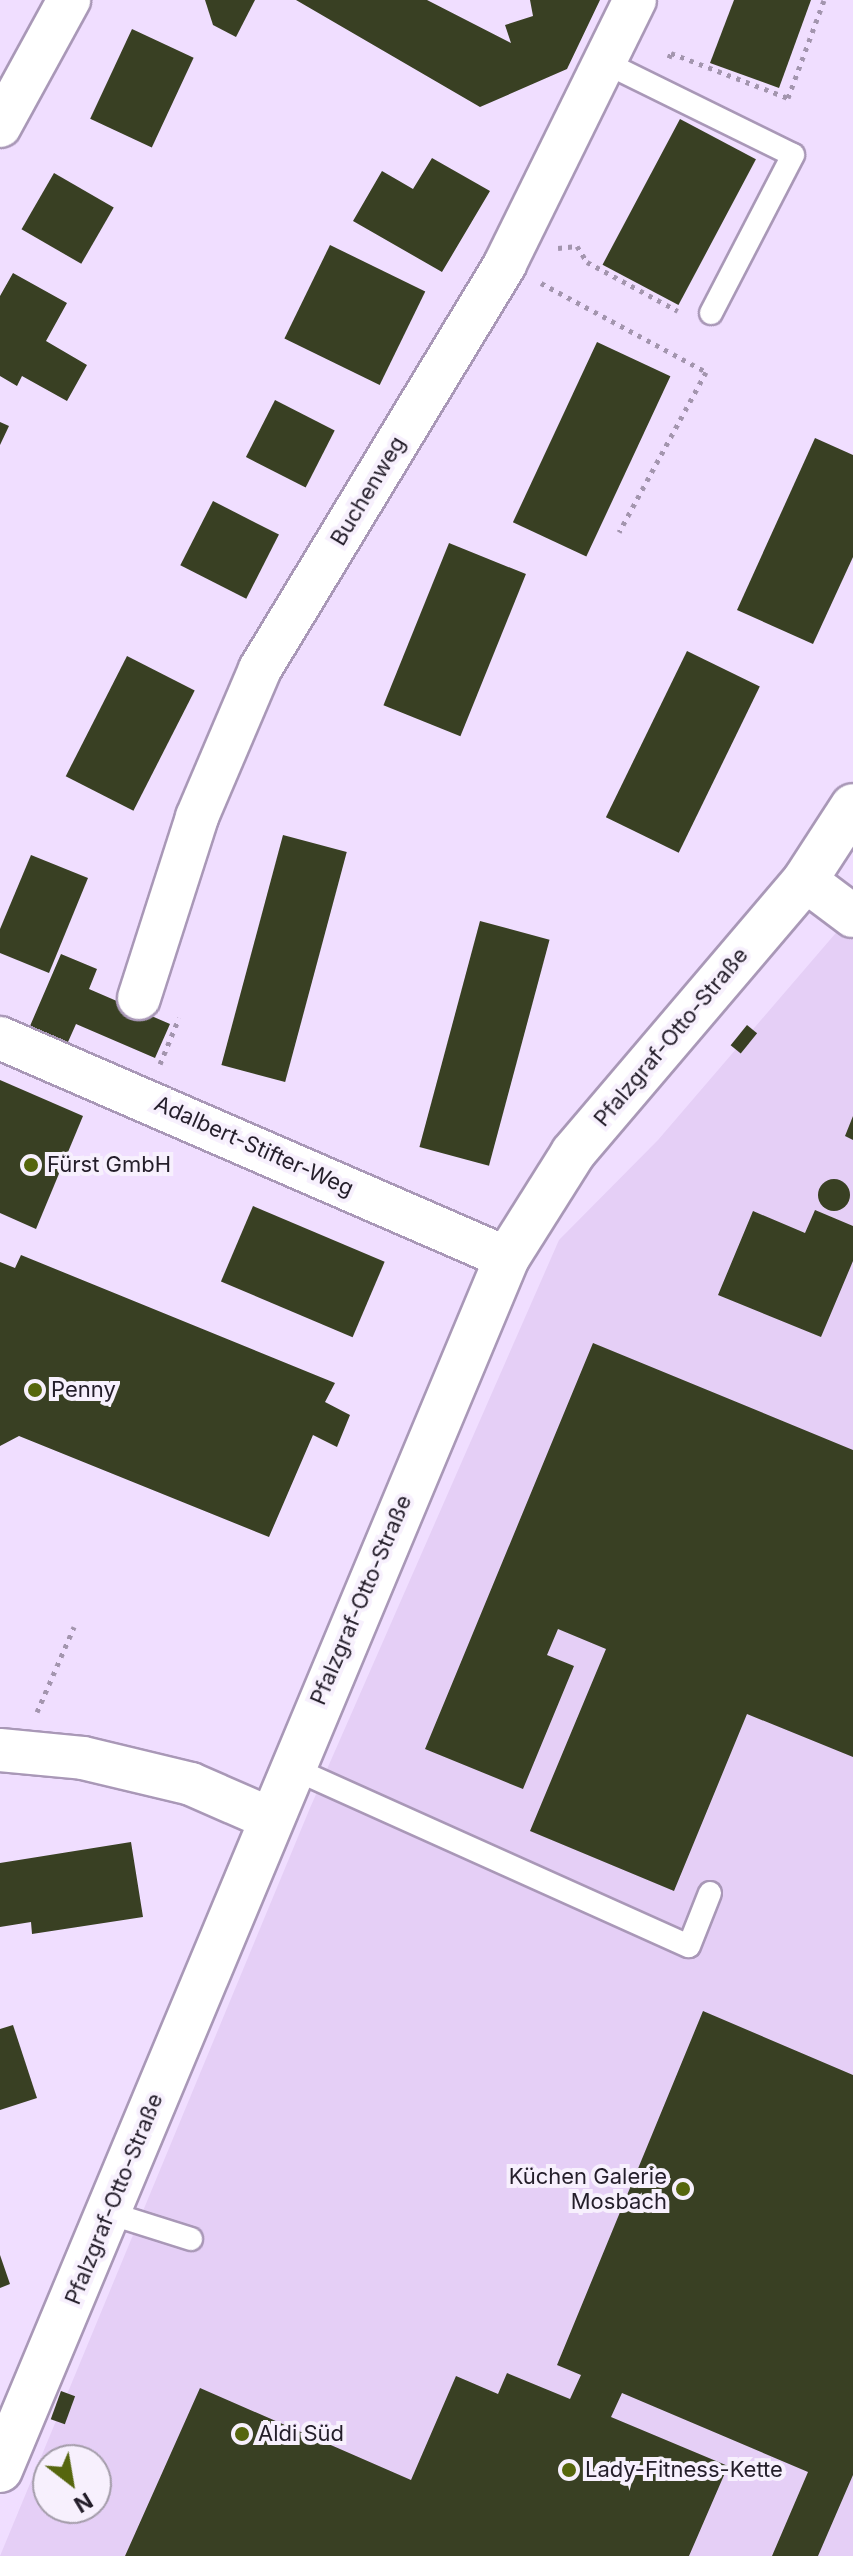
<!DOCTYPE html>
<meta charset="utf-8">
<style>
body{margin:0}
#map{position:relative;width:853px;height:2556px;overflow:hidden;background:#f0deff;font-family:Inter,sans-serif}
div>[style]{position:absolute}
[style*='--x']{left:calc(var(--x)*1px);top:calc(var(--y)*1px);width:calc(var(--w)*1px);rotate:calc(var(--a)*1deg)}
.built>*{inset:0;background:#e5cff6}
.building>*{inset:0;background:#394023;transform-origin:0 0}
.round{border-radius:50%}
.path>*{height:5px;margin-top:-2.5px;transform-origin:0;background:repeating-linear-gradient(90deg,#a395ae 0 4px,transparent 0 10px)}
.roads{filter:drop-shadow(2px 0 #a998b7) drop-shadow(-2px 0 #a998b7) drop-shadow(0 2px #a998b7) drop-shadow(0 -2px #a998b7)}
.service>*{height:22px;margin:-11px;padding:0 11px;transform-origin:11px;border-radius:11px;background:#fff}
.minor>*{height:42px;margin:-21px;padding:0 21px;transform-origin:21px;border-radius:21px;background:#fff}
.tertiary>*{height:44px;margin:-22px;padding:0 22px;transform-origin:22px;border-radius:22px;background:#fff}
.dots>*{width:22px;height:22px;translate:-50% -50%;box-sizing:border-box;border:4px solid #f7f0fd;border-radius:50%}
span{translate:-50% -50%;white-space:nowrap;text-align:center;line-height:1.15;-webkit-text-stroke:8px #f7f0fd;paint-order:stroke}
.street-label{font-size:22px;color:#241e2a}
.poi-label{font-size:22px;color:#241e2a}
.left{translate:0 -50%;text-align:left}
.right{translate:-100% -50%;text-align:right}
.north{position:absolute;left:32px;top:2444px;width:80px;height:80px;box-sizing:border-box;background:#f7f0fd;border:2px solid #a39ca9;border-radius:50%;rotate:149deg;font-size:22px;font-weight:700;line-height:32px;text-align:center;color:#241e2a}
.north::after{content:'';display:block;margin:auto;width:28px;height:36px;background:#56660e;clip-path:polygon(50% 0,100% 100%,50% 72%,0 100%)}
</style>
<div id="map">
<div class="built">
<div style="clip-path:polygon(evenodd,853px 913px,853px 2556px,0 2556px,310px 1808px,559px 1240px,658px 1140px,853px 913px,48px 2460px,96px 2460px,96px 2508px,48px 2508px,48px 2460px)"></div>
</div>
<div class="building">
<div style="clip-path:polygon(205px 0,255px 0,236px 37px,213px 25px)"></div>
<div style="clip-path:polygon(296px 0,427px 0,511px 43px,505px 25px,533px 16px,530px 0,600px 0,567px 69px,480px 107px)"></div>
<div style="clip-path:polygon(734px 0,811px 0,779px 88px,710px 63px)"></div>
<div style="left:132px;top:29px;width:68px;height:99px;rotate:25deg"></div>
<div style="left:680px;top:119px;width:86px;height:165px;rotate:28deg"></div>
<div style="clip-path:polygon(432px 158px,490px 191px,442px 272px,353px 221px,382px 171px,413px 189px)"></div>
<div style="left:54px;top:173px;width:69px;height:65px;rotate:30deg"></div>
<div style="left:330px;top:245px;width:106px;height:104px;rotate:26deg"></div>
<div style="clip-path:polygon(13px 273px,67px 303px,46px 341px,87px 365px,67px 401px,22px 376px,17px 386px,0 376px,0 296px)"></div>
<div style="left:597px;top:342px;width:81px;height:199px;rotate:25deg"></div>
<div style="left:275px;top:400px;width:67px;height:64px;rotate:27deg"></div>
<div style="clip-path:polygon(0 422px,9px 426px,0 445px)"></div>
<div style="clip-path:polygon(815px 438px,853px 455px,853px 557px,813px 644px,737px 610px)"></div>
<div style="left:213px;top:501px;width:74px;height:72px;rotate:27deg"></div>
<div style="left:449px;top:543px;width:83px;height:175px;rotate:22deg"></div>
<div style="left:687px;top:651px;width:81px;height:185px;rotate:26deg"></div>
<div style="left:127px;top:656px;width:76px;height:135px;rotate:27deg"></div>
<div style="left:283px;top:835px;width:66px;height:238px;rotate:15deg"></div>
<div style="clip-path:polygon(31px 855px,88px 878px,49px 973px,0 953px,0 929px)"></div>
<div style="left:480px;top:921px;width:72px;height:234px;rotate:15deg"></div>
<div style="clip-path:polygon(61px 954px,97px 969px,89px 989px,170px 1024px,155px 1058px,76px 1024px,68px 1042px,30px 1026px)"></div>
<div style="left:747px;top:1025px;width:13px;height:26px;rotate:39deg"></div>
<div style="clip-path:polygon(0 1080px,83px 1116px,36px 1229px,0 1213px)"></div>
<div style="clip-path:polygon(853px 1116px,853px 1140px,845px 1136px)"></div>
<div class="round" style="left:818px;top:1179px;width:32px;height:32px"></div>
<div style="left:253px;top:1206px;width:143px;height:82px;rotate:23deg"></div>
<div style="clip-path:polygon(815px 1210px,853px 1226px,853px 1261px,821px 1337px,718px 1295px,753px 1211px,805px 1233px)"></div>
<div style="clip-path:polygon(21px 1255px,335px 1383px,325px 1402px,350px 1415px,337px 1447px,313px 1435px,269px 1537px,19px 1436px,0 1446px,0 1262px,15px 1268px)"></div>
<div style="clip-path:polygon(593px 1343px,853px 1450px,853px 1757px,747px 1714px,674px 1891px,530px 1831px,606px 1649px,558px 1629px,547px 1655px,574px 1666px,523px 1789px,425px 1749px)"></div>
<div style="clip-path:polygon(131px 1842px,143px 1917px,32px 1934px,31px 1922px,0 1927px,0 1863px)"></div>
<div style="clip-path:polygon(703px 2011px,853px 2075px,853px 2475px,818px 2556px,772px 2556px,808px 2472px,622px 2393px,611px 2417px,728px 2466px,689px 2556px,125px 2556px,200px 2388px,411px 2480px,456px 2376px,498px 2394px,507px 2373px,570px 2399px,581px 2375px,557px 2365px)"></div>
<div style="clip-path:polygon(13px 2025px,37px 2098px,0 2110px,0 2029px)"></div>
<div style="clip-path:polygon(0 2255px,10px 2284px,0 2288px)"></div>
<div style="left:61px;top:2391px;width:15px;height:30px;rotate:20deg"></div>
</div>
<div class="path">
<div style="--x:669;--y:58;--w:5;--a:-68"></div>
<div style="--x:671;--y:53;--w:125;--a:21"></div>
<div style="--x:788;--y:98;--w:104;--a:-69.8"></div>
<div style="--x:558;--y:248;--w:19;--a:-6"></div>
<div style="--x:577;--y:246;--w:19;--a:58"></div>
<div style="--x:587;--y:262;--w:103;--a:28.3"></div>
<div style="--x:541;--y:283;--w:187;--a:28.3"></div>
<div style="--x:706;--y:372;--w:182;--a:118.5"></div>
<div style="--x:160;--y:1064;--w:50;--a:-67.6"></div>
<div style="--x:37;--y:1712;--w:93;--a:-66.5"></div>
</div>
<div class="roads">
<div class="service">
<div style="--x:606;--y:63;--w:208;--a:26.2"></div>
<div style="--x:793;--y:155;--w:178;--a:117.4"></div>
<div style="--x:290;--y:1767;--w:437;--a:24.2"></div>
<div style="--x:689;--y:1946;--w:57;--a:-68.4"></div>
<div style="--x:109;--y:2213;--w:86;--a:17.6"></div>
</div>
<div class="minor">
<div style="--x:0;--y:126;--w:144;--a:-61.3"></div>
<div style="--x:805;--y:880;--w:60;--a:36.9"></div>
<div style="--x:139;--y:998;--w:190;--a:-72.2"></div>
<div style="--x:197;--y:817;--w:161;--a:-66.9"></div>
<div style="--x:260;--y:669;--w:473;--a:-58.8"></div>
<div style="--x:505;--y:264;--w:294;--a:-63.8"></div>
<div style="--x:0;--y:1038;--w:553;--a:23.46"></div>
<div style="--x:0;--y:1750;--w:83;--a:5.5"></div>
<div style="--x:83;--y:1758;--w:111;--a:13.5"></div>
<div style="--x:191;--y:1784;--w:85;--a:23.6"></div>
</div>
<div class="tertiary">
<div style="--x:0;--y:2470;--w:1314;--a:-67.3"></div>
<div style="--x:507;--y:1258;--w:124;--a:-57.8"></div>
<div style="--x:573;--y:1153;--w:358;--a:-49.6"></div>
<div style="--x:805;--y:880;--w:88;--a:-57"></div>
</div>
</div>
<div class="dots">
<div style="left:31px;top:1165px;background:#56660e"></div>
<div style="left:35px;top:1390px;background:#56660e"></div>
<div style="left:683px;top:2189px;background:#56660e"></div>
<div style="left:242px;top:2434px;background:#56660e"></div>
<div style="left:569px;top:2470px;background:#56660e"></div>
</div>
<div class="street-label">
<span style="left:368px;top:491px;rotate:-59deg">Buchenweg</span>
<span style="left:671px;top:1037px;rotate:-50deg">Pfalzgraf-Otto-Straße</span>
<span style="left:254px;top:1146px;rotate:24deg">Adalbert-Stifter-Weg</span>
<span style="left:361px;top:1600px;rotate:-67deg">Pfalzgraf-Otto-Straße</span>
<span style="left:114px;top:2199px;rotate:-68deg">Pfalzgraf-Otto-Straße</span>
</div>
<div class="poi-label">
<span class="left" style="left:47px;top:1165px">Fürst GmbH</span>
<span class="left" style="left:51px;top:1390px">Penny</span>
<span class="right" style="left:667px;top:2189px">Küchen Galerie<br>Mosbach</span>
<span class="left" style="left:258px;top:2434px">Aldi Süd</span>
<span class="left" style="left:585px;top:2470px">Lady-Fitness-Kette</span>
</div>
<div class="north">N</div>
</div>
